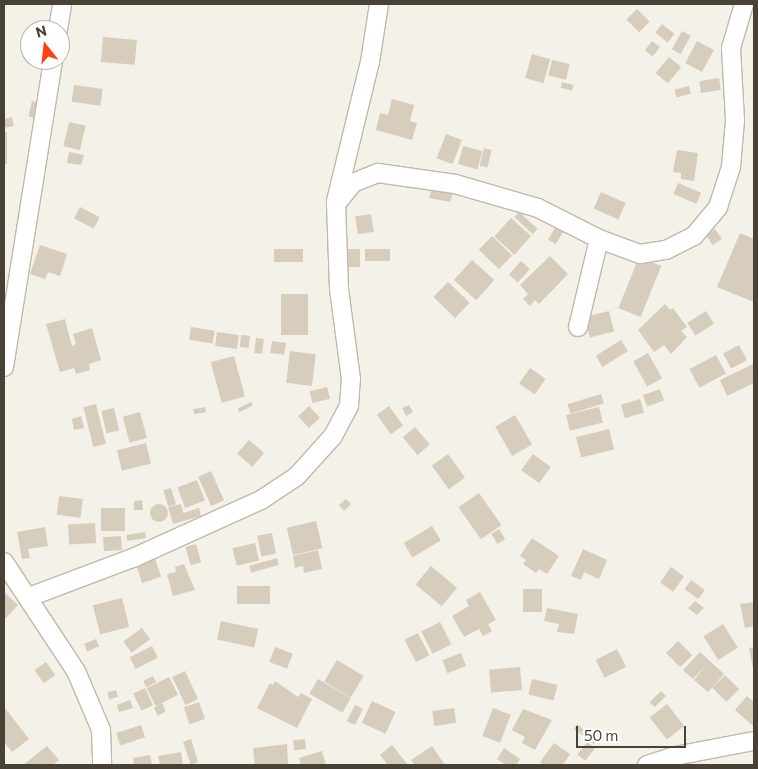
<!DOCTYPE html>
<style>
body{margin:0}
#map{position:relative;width:758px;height:769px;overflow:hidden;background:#f4f1e8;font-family:Commissioner,sans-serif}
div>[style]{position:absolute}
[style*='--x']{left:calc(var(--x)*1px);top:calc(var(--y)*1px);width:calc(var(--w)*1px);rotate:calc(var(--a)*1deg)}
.building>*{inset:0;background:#d6cdbc;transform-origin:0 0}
.round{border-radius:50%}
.roads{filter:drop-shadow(1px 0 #c0b9aa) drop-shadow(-1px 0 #c0b9aa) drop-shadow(0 1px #c0b9aa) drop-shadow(0 -1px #c0b9aa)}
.minor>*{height:18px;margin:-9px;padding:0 9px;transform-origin:9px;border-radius:9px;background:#fff}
span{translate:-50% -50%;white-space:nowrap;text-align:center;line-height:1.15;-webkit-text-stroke:4px #fff;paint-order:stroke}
.frame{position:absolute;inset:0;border:5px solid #484136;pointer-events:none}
.north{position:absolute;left:20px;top:20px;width:50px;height:50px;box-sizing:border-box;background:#fff;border:1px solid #b6b3af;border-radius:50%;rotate:344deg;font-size:14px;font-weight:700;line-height:20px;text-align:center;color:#484136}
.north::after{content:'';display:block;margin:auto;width:18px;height:22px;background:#ff3f14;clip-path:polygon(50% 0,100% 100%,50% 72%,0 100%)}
.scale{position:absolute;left:576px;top:726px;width:110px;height:22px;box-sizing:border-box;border:2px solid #484136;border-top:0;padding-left:6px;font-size:15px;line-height:18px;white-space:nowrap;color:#484136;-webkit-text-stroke:4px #fff;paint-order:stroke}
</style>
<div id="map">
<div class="building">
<div style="left:637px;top:9px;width:18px;height:15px;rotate:45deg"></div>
<div style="left:662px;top:24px;width:16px;height:11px;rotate:38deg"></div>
<div style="left:682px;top:31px;width:10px;height:21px;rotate:29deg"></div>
<div style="left:103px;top:37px;width:34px;height:25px;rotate:5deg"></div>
<div style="left:652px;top:41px;width:10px;height:12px;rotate:37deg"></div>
<div style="left:697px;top:41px;width:19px;height:25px;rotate:28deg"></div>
<div style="left:532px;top:54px;width:19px;height:25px;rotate:16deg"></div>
<div style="left:669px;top:57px;width:16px;height:21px;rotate:40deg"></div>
<div style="left:552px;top:60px;width:18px;height:16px;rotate:13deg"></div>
<div style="left:719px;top:78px;width:12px;height:20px;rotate:81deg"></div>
<div style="left:562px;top:82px;width:12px;height:6px;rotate:14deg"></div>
<div style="left:74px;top:85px;width:29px;height:17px;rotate:8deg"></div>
<div style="left:689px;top:86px;width:8px;height:15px;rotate:76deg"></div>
<div style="clip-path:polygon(392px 99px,414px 105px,410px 121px,417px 123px,412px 140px,376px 130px,380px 113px,388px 115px)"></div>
<div style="left:32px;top:101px;width:9px;height:16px;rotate:13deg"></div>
<div style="clip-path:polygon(12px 117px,14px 126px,4px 128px,4px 119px)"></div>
<div style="left:69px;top:122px;width:17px;height:25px;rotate:13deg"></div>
<div style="left:4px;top:132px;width:3px;height:32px"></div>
<div style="left:446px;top:134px;width:17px;height:26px;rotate:21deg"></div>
<div style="left:463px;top:146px;width:20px;height:19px;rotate:15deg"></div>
<div style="left:484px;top:148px;width:8px;height:18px;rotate:14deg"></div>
<div style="clip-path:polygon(677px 150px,698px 153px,694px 181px,681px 179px,681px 173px,673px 172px)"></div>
<div style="clip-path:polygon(69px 152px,84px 155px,81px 165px,67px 163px)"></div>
<div style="left:678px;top:183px;width:25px;height:12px;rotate:23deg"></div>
<div style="clip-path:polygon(432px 188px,453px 193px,450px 202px,429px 198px)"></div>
<div style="left:601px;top:192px;width:27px;height:18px;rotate:24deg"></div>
<div style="left:80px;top:207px;width:22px;height:13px;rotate:27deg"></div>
<div style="left:519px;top:212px;width:25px;height:7px;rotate:42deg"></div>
<div style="left:371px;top:214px;width:18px;height:16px;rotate:81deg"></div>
<div style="left:511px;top:218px;width:27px;height:25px;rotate:42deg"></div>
<div style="left:557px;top:225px;width:9px;height:17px;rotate:32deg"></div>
<div style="left:715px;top:229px;width:12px;height:11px;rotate:55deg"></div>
<div style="clip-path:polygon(740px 233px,754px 239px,754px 302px,717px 287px)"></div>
<div style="left:492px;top:236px;width:28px;height:19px;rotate:44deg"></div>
<div style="clip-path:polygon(40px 245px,67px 254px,60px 276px,48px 272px,45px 279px,30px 274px)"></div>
<div style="left:274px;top:249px;width:29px;height:13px"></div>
<div style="left:360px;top:249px;width:18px;height:12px;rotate:90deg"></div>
<div style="left:365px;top:249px;width:25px;height:12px"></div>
<div style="clip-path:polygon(550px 256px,568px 274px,539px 304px,535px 300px,530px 306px,523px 299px,528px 294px,520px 285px)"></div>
<div style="left:639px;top:257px;width:24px;height:55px;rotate:22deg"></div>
<div style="left:472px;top:260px;width:30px;height:27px;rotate:42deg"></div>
<div style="left:521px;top:261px;width:12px;height:18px;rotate:42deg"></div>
<div style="left:448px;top:282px;width:30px;height:21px;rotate:44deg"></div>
<div style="left:281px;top:294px;width:27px;height:41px"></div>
<div style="clip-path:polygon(665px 304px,670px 310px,673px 308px,687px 327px,681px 331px,687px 337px,671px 354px,664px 345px,654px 352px,638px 330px)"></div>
<div style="left:609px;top:311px;width:21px;height:25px;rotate:76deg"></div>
<div style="left:706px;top:311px;width:15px;height:22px;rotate:58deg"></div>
<div style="clip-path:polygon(65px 319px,72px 346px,76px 344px,73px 334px,92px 328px,101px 360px,89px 364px,90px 370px,76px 374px,74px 368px,60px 372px,46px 324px)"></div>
<div style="left:191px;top:327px;width:24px;height:13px;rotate:9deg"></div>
<div style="left:217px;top:332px;width:22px;height:14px;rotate:8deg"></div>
<div style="left:241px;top:335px;width:9px;height:12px;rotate:6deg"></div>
<div style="left:256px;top:338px;width:8px;height:15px;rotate:7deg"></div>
<div style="left:621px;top:340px;width:13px;height:30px;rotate:58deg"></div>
<div style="left:272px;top:341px;width:14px;height:12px;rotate:8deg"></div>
<div style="left:739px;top:345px;width:17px;height:18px;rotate:62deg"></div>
<div style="left:290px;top:351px;width:26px;height:32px;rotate:7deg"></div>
<div style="left:648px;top:353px;width:29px;height:17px;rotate:61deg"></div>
<div style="left:716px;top:355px;width:21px;height:30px;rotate:62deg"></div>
<div style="left:234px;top:356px;width:42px;height:24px;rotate:75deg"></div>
<div style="clip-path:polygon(753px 364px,754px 383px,727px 396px,720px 380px)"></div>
<div style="left:530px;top:368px;width:19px;height:19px;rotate:35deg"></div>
<div style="left:327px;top:387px;width:12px;height:18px;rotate:76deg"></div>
<div style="left:660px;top:389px;width:12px;height:18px;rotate:70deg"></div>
<div style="left:601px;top:394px;width:10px;height:35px;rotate:73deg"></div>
<div style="left:640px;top:399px;width:14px;height:20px;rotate:73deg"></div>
<div style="left:251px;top:402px;width:4px;height:15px;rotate:63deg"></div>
<div style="left:96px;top:404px;width:41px;height:13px;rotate:76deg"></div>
<div style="clip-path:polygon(409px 405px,413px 412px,406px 416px,402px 408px)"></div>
<div style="left:309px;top:406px;width:16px;height:15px;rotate:47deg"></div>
<div style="left:389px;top:406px;width:24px;height:15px;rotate:54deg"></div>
<div style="left:205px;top:407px;width:5px;height:12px;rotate:79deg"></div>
<div style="left:599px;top:407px;width:16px;height:34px;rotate:76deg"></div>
<div style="left:114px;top:408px;width:23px;height:13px;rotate:77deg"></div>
<div style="left:140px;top:412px;width:27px;height:18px;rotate:75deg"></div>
<div style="left:515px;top:415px;width:34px;height:23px;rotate:60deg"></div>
<div style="clip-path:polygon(81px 416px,84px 428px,74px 430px,72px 419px)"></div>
<div style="left:415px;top:427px;width:23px;height:16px;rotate:50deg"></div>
<div style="left:609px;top:429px;width:21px;height:34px;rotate:76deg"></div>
<div style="left:249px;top:440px;width:20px;height:18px;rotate:41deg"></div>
<div style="left:146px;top:443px;width:21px;height:30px;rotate:76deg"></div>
<div style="left:448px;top:454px;width:29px;height:20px;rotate:54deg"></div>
<div style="left:533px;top:454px;width:22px;height:20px;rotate:36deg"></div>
<div style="left:211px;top:471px;width:32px;height:14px;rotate:66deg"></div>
<div style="left:197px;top:480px;width:22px;height:21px;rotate:69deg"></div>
<div style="left:171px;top:488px;width:17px;height:8px;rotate:73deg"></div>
<div style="left:479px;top:493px;width:39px;height:25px;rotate:55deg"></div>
<div style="left:59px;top:496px;width:24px;height:19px;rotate:7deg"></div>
<div style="clip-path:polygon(346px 499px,351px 504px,344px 511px,339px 505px)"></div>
<div style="clip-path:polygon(142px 500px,143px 510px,134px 510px,134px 501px)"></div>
<div class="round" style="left:150px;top:504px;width:18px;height:18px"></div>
<div style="clip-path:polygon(181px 504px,183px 513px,199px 508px,201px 516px,173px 524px,168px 507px)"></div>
<div style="left:125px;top:508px;width:23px;height:24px;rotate:90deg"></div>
<div style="left:316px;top:521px;width:28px;height:30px;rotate:77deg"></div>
<div style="left:95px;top:523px;width:20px;height:27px;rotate:87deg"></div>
<div style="left:432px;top:526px;width:17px;height:33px;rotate:59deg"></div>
<div style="clip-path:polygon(45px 527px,48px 546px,28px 549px,30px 558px,22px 559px,17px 532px)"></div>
<div style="left:499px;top:529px;width:12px;height:9px;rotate:59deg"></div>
<div style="left:145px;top:532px;width:6px;height:19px;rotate:81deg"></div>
<div style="left:272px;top:533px;width:21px;height:15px;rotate:79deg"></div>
<div style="left:121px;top:536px;width:14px;height:18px;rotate:86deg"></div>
<div style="clip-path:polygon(532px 538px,559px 556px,547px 574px,539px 569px,536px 573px,523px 564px,526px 560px,520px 556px)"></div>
<div style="left:255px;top:543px;width:18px;height:23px;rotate:77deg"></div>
<div style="left:196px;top:544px;width:19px;height:11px;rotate:74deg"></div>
<div style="clip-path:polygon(583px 549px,607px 560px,599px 579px,584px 572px,581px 580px,571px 576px)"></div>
<div style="clip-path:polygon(318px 550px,322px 569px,304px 573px,303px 566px,295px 568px,293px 556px)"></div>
<div style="left:154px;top:555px;width:23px;height:20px;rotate:72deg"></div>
<div style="left:277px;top:558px;width:7px;height:29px;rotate:74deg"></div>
<div style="clip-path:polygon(184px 564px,195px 590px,173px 596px,167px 574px,176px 572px,175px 567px)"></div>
<div style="left:431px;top:566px;width:34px;height:24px;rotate:40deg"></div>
<div style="left:671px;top:567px;width:16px;height:19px;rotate:35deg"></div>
<div style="left:691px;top:580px;width:17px;height:11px;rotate:36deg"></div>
<div style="left:270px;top:586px;width:18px;height:33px;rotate:90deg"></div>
<div style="left:523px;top:589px;width:19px;height:23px"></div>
<div style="clip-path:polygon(4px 592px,18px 605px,4px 620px)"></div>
<div style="clip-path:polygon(480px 592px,496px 620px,488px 624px,492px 631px,483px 636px,479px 629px,464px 637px,452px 616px,469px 606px,466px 600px)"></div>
<div style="left:122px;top:598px;width:30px;height:30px;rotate:76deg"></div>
<div style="clip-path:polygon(695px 601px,704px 608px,697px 615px,688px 608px)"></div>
<div style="clip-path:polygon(754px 602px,754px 626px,745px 628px,740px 604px)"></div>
<div style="clip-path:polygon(547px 608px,578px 614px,574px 634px,557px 632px,559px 624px,544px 621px)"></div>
<div style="left:221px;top:621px;width:38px;height:19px;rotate:12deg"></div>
<div style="left:440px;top:622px;width:25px;height:21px;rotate:63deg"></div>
<div style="left:723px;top:624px;width:28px;height:23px;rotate:58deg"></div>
<div style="left:142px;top:628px;width:14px;height:23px;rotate:54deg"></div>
<div style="left:418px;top:633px;width:25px;height:15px;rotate:63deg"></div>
<div style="left:96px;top:639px;width:8px;height:13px;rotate:67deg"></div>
<div style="left:678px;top:641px;width:20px;height:17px;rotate:45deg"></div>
<div style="left:152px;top:646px;width:13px;height:25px;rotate:63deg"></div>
<div style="left:275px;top:647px;width:19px;height:16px;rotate:21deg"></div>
<div style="clip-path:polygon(754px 647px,754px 669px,753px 669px,749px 648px)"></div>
<div style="left:617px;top:649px;width:20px;height:24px;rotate:63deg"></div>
<div style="clip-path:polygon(700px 652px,724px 674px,708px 692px,694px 680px,707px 664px,693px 679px,683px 670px)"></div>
<div style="left:461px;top:653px;width:14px;height:20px;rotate:69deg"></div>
<div style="left:337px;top:660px;width:31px;height:25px;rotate:31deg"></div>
<div style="left:46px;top:662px;width:16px;height:14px;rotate:55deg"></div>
<div style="left:520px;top:667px;width:23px;height:31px;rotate:85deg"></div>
<div style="left:185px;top:671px;width:31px;height:14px;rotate:65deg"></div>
<div style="left:725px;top:675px;width:20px;height:18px;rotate:45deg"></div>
<div style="left:153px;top:676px;width:7px;height:11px;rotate:63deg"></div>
<div style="left:169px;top:677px;width:20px;height:25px;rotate:63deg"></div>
<div style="left:318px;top:679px;width:38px;height:17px;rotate:30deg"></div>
<div style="left:532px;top:679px;width:26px;height:16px;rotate:13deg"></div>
<div style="clip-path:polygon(275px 681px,298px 697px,301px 693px,312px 699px,297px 728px,257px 708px,270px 683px,273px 685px)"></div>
<div style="left:145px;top:688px;width:19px;height:13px;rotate:65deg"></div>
<div style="left:116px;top:690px;width:7px;height:9px;rotate:74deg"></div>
<div style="left:661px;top:691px;width:7px;height:16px;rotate:45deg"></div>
<div style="clip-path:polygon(747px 696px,754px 702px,754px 727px,735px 710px)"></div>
<div style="clip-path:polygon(130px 700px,133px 708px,119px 712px,117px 705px)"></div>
<div style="left:372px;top:701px;width:26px;height:24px;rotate:25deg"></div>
<div style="left:199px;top:702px;width:18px;height:16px;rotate:71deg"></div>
<div style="clip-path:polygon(162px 703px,166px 711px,158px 716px,154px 708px)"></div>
<div style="left:667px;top:704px;width:28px;height:22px;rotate:52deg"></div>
<div style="left:355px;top:705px;width:9px;height:18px;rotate:27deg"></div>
<div style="clip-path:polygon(5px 708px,29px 739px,12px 752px,4px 742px)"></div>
<div style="left:454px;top:708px;width:15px;height:22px;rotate:82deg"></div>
<div style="left:493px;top:708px;width:19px;height:30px;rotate:21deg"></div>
<div style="clip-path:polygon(523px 709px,552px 720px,535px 750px,522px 743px,525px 737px,512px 730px)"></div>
<div style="clip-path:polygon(577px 724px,597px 740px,594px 744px,574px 729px)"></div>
<div style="left:141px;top:725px;width:13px;height:26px;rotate:72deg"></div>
<div style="clip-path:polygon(191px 739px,198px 762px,191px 765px,183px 742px)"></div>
<div style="left:305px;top:739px;width:10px;height:12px;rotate:84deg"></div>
<div style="left:587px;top:742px;width:10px;height:16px;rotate:37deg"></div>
<div style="clip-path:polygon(554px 743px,570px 754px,563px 765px,544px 765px,540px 762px)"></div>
<div style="clip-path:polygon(287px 744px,288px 764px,255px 765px,253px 748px)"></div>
<div style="clip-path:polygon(392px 745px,408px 765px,388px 765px,380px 755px)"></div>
<div style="clip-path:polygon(47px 746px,59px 760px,53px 765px,23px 765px)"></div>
<div style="clip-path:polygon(432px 746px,445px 765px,415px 765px,411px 760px)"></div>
<div style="clip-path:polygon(504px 748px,520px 759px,516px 765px,506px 765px,497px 759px)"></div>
<div style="clip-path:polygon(322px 751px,326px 765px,301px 765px,299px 758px)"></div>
<div style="clip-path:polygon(181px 752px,183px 765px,160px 765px,158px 756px)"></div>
<div style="clip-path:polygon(150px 755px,152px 765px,134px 765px,133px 758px)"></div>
</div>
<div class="roads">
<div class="minor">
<div style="--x:58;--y:30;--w:26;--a:-81"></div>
<div style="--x:336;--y:201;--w:143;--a:-76.3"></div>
<div style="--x:370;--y:62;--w:59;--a:-81.2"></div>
<div style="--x:578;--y:327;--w:90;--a:-76.6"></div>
<div style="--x:4;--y:367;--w:311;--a:-80.9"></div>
<div style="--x:4;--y:562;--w:131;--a:56.6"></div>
<div style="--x:76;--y:671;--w:64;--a:67"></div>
<div style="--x:101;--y:730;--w:35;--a:88"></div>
<div style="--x:29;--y:597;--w:111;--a:-20.6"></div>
<div style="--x:133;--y:558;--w:141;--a:-24.4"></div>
<div style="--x:261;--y:500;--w:43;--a:-33.7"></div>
<div style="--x:297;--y:476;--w:54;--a:-48"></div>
<div style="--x:333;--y:436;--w:34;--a:-62"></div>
<div style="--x:349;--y:406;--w:27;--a:-86"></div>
<div style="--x:351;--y:379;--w:91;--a:-97.6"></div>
<div style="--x:339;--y:289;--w:85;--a:-92"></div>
<div style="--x:336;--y:204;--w:27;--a:-51"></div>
<div style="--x:353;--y:183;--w:27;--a:-22"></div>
<div style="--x:378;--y:173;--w:78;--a:8.1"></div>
<div style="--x:455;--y:184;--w:86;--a:16.1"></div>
<div style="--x:538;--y:208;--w:68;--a:26.9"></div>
<div style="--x:599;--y:239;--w:44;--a:20.1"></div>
<div style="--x:640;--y:254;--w:26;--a:-9"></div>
<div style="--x:666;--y:250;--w:31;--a:-27"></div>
<div style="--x:694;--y:236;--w:38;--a:-50"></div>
<div style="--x:718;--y:207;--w:42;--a:-72"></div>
<div style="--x:731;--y:167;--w:47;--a:-85.1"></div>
<div style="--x:735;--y:120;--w:72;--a:-93.2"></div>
<div style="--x:731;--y:48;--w:46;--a:-73.5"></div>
<div style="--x:647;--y:765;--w:29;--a:-18"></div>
<div style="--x:675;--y:756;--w:80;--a:-10.8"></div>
</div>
</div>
<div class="frame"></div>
<div class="north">N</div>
<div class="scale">50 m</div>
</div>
